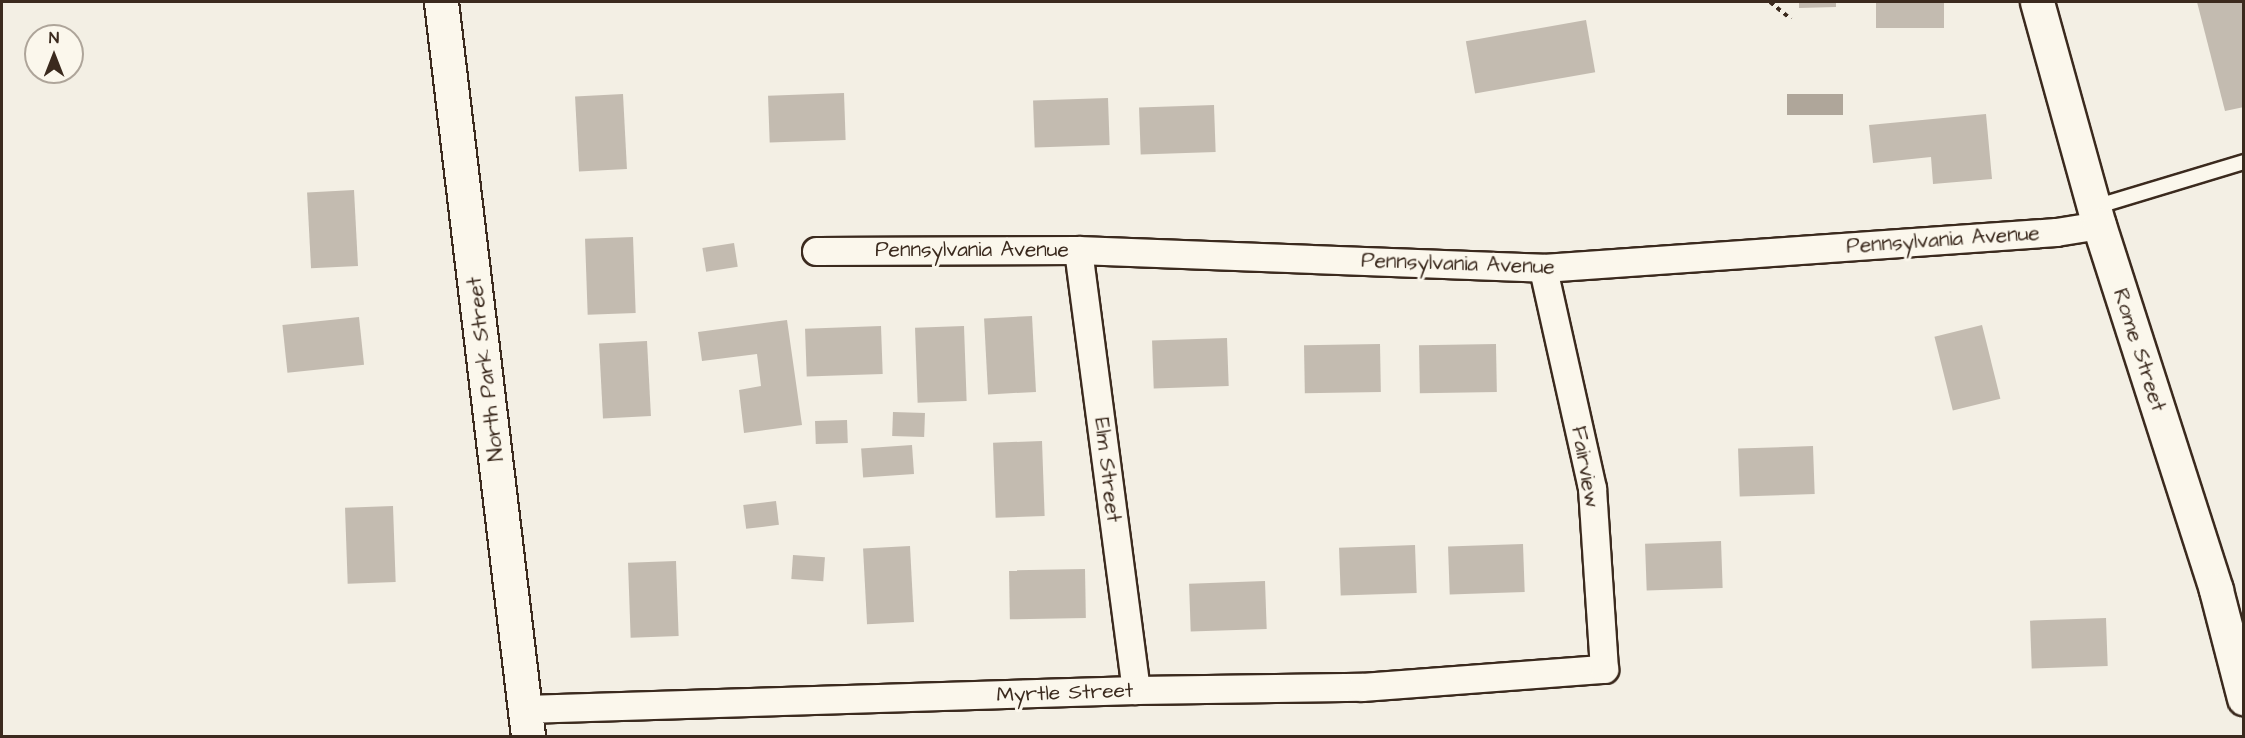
<!DOCTYPE html>
<style>
body{margin:0}
#map{position:relative;width:2245px;height:738px;overflow:hidden;background:#f3efe4;font-family:"Architects Daughter",sans-serif}
div>[style]{position:absolute}
[style*='--x']{left:calc(var(--x)*1px);top:calc(var(--y)*1px);width:calc(var(--w)*1px);rotate:calc(var(--a)*1deg)}
.water>*{inset:0;background:#afa69a;transform-origin:0 0}
.building>*{inset:0;background:#c3bbb0;transform-origin:0 0}
.path>*{height:4px;margin-top:-2px;transform-origin:0;background:repeating-linear-gradient(90deg,#3b2a1e 0 4.5px,transparent 0 9px)}
.roads{filter:drop-shadow(2px 0 #3b2a1e) drop-shadow(-2px 0 #3b2a1e) drop-shadow(0 2px #3b2a1e) drop-shadow(0 -2px #3b2a1e)}
.lane>*{height:14px;margin:-7px;padding:0 7px;transform-origin:7px;border-radius:7px;background:#fbf7ec}
.street>*{height:27px;margin:-13.5px;padding:0 13.5px;transform-origin:13.5px;border-radius:13.5px;background:#fbf7ec}
.secondary>*{height:33px;margin:-16.5px;padding:0 16.5px;transform-origin:16.5px;border-radius:16.5px;background:#fbf7ec}
.primary>*{height:33px;margin:-16.5px;padding:0 16.5px;transform-origin:16.5px;border-radius:16.5px;background:#fbf7ec}
span{translate:-50% -50%;white-space:nowrap;text-align:center;line-height:1.15;-webkit-text-stroke:6px #fbf7ec;paint-order:stroke}
.street-label{font-size:21px;color:#3b2a1e}
.frame{position:absolute;inset:0;border:3px solid #3b2a1e;pointer-events:none}
.north{position:absolute;left:24px;top:24px;width:60px;height:60px;box-sizing:border-box;background:#fbf7ec;border:2px solid #aea59a;border-radius:50%;rotate:0deg;font-size:16px;font-weight:700;line-height:24px;text-align:center;color:#3b2a1e}
.north::after{content:'';display:block;margin:auto;width:21px;height:27px;background:#3b2a1e;clip-path:polygon(50% 0,100% 100%,50% 72%,0 100%)}
</style>
<div id="map">
<div class="water">
<div style="left:1843px;top:94px;width:21px;height:56px;rotate:90deg"></div>
</div>
<div class="building">
<div style="clip-path:polygon(1799px 2px,1836px 2px,1836px 7px,1799px 8px)"></div>
<div style="left:1876px;top:2px;width:68px;height:26px"></div>
<div style="clip-path:polygon(2197px 2px,2244px 2px,2244px 107px,2225px 111px)"></div>
<div style="left:1586px;top:20px;width:53px;height:122px;rotate:80deg"></div>
<div style="left:844px;top:93px;width:47px;height:76px;rotate:88deg"></div>
<div style="left:623px;top:94px;width:75px;height:48px;rotate:87deg"></div>
<div style="left:1108px;top:98px;width:47px;height:75px;rotate:88deg"></div>
<div style="left:1214px;top:105px;width:47px;height:75px;rotate:88deg"></div>
<div style="clip-path:polygon(1986px 114px,1992px 179px,1933px 184px,1931px 157px,1873px 163px,1869px 125px)"></div>
<div style="left:354px;top:190px;width:76px;height:47px;rotate:87deg"></div>
<div style="left:633px;top:237px;width:76px;height:48px;rotate:88deg"></div>
<div style="left:734px;top:243px;width:24px;height:32px;rotate:81deg"></div>
<div style="left:1032px;top:316px;width:76px;height:48px;rotate:87deg"></div>
<div style="left:359px;top:317px;width:48px;height:77px;rotate:84deg"></div>
<div style="clip-path:polygon(787px 320px,802px 425px,744px 433px,739px 390px,761px 386px,757px 354px,702px 361px,698px 332px)"></div>
<div style="left:1982px;top:325px;width:76px;height:49px;rotate:76deg"></div>
<div style="left:881px;top:326px;width:48px;height:76px;rotate:88deg"></div>
<div style="left:964px;top:326px;width:75px;height:49px;rotate:88deg"></div>
<div style="left:1227px;top:338px;width:48px;height:75px;rotate:88deg"></div>
<div style="left:647px;top:341px;width:75px;height:48px;rotate:87deg"></div>
<div style="left:1380px;top:344px;width:48px;height:76px;rotate:89deg"></div>
<div style="left:1496px;top:344px;width:48px;height:77px;rotate:89deg"></div>
<div style="left:893px;top:412px;width:32px;height:24px;rotate:2deg"></div>
<div style="left:847px;top:420px;width:23px;height:32px;rotate:88deg"></div>
<div style="left:1042px;top:441px;width:75px;height:49px;rotate:88deg"></div>
<div style="left:912px;top:445px;width:29px;height:51px;rotate:86deg"></div>
<div style="left:1813px;top:446px;width:48px;height:75px;rotate:88deg"></div>
<div style="left:776px;top:501px;width:24px;height:33px;rotate:83deg"></div>
<div style="left:393px;top:506px;width:76px;height:48px;rotate:88deg"></div>
<div style="left:1721px;top:541px;width:47px;height:76px;rotate:88deg"></div>
<div style="left:1523px;top:544px;width:48px;height:75px;rotate:88deg"></div>
<div style="left:1415px;top:545px;width:48px;height:76px;rotate:88deg"></div>
<div style="left:910px;top:546px;width:76px;height:47px;rotate:87deg"></div>
<div style="left:793px;top:555px;width:32px;height:24px;rotate:4deg"></div>
<div style="left:676px;top:561px;width:75px;height:48px;rotate:88deg"></div>
<div style="left:1085px;top:569px;width:49px;height:76px;rotate:89deg"></div>
<div style="left:1265px;top:581px;width:48px;height:76px;rotate:88deg"></div>
<div style="left:2106px;top:618px;width:48px;height:76px;rotate:88deg"></div>
</div>
<div class="path">
<div style="--x:1770;--y:2;--w:27;--a:39"></div>
</div>
<div class="roads">
<div class="lane">
<div style="--x:2095;--y:207;--w:156;--a:-16.8"></div>
</div>
<div class="street">
<div style="--x:1078;--y:250;--w:444;--a:82.5"></div>
<div style="--x:816;--y:251;--w:262;--a:-0.2"></div>
<div style="--x:1078;--y:250;--w:465;--a:2.2"></div>
<div style="--x:1543;--y:268;--w:514;--a:-4.01"></div>
<div style="--x:2056;--y:232;--w:44;--a:-9.2"></div>
<div style="--x:525;--y:709;--w:611;--a:-1.78"></div>
<div style="--x:1136;--y:690;--w:226;--a:-0.8"></div>
<div style="--x:1362;--y:687;--w:243;--a:-4.3"></div>
<div style="--x:1604;--y:669;--w:181;--a:-93.8"></div>
<div style="--x:1592;--y:488;--w:225;--a:-102.6"></div>
</div>
<div class="secondary">
<div style="--x:2037;--y:2;--w:231;--a:74.5"></div>
<div style="--x:2099;--y:225;--w:383;--a:72.2"></div>
<div style="--x:2216;--y:590;--w:112;--a:75.5"></div>
</div>
<div class="primary">
<div style="--x:441;--y:2;--w:739;--a:83.24"></div>
</div>
</div>
<div class="street-label">
<span style="left:1943px;top:240px;rotate:-4deg">Pennsylvania Avenue</span>
<span style="left:972px;top:250px">Pennsylvania Avenue</span>
<span style="left:1458px;top:264px;rotate:2deg">Pennsylvania Avenue</span>
<span style="left:2139px;top:350px;rotate:72deg">Rome Street</span>
<span style="left:486px;top:369px;rotate:-97deg">North Park Street</span>
<span style="left:1585px;top:467px;rotate:80deg">Fairview</span>
<span style="left:1107px;top:470px;rotate:83deg">Elm Street</span>
<span style="left:1065px;top:693px;rotate:-2deg">Myrtle Street</span>
</div>
<div class="frame"></div>
<div class="north">N</div>
</div>
